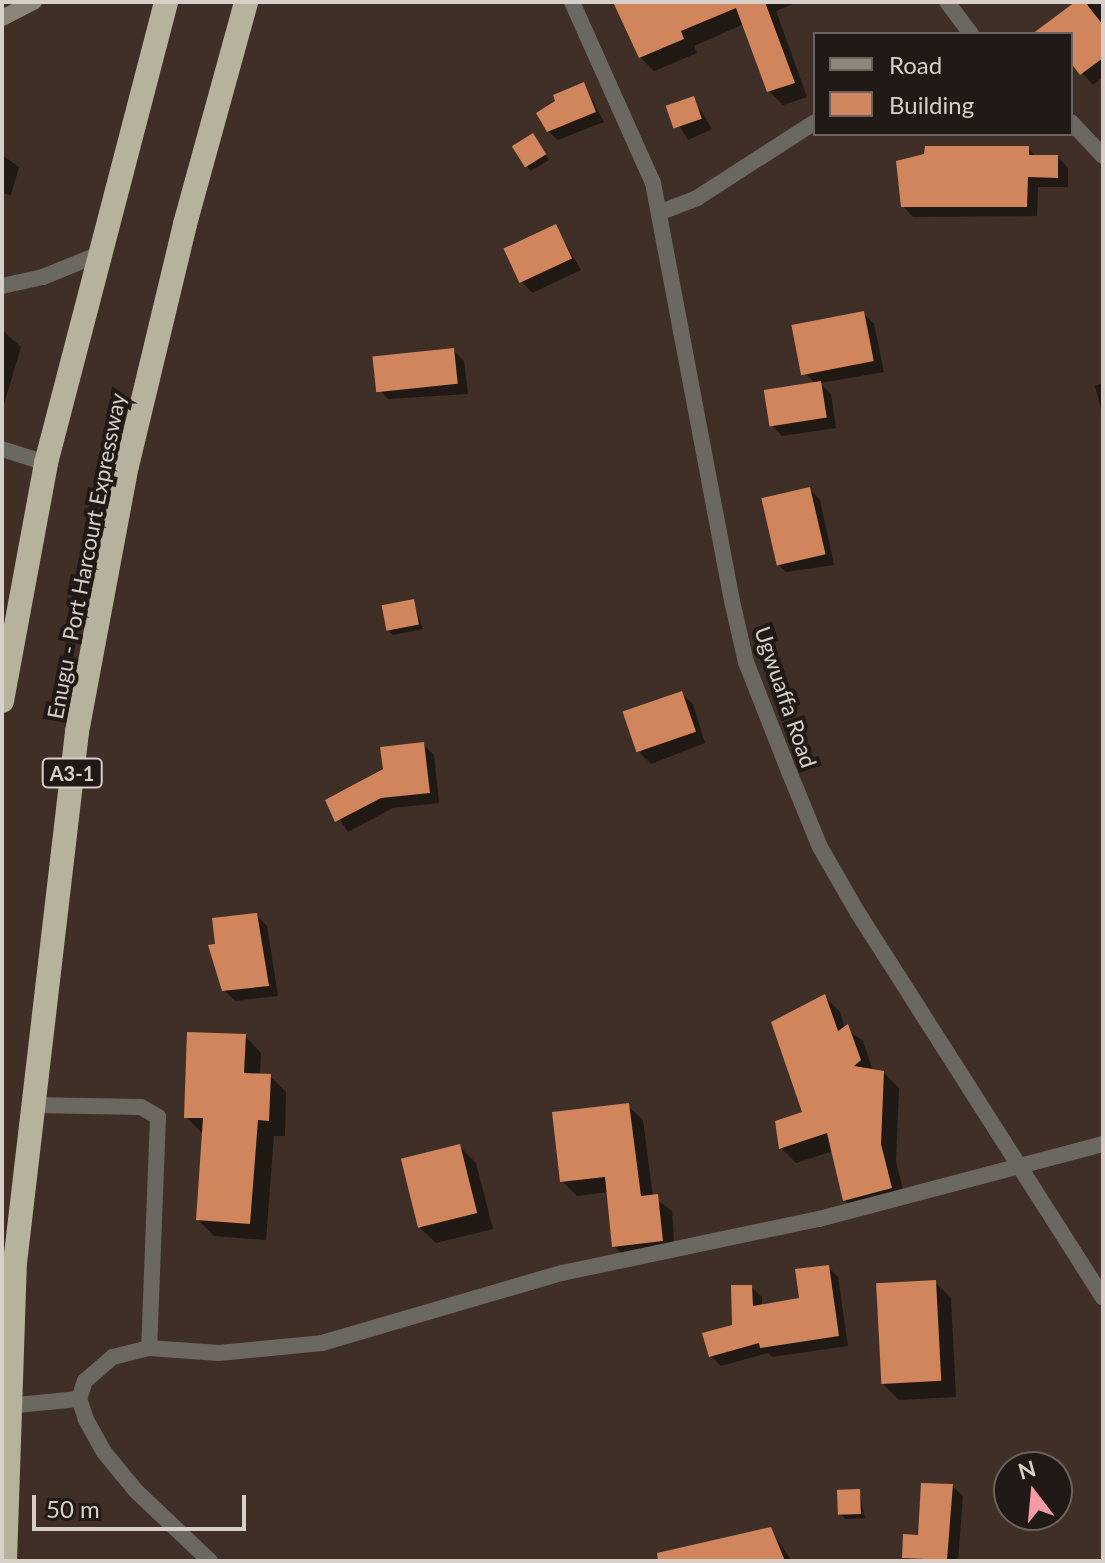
<!DOCTYPE html>
<style>
body{margin:0}
#map{position:relative;width:1105px;height:1563px;overflow:hidden;background:#3f2f26;font-family:Lato,sans-serif}
div>[style]{position:absolute}
[style*='--x']{left:calc(var(--x)*1px);top:calc(var(--y)*1px);width:calc(var(--w)*1px);rotate:calc(var(--a)*1deg)}
.shadow>*{inset:0;background:#0007}
.building>*{inset:0;background:#d0855c;transform-origin:0 0}
.lane>*{height:16px;margin:-8px;padding:0 8px;transform-origin:8px;border-radius:8px;background:#6b6860}
.street>*{height:16px;margin:-8px;padding:0 8px;transform-origin:8px;border-radius:8px;background:#6b6860}
.secondary>*{height:16px;margin:-8px;padding:0 8px;transform-origin:8px;border-radius:8px;background:#8a8679}
.highway>*{height:24px;margin:-12px;padding:0 12px;transform-origin:12px;border-radius:12px;background:#b7b29e}
span{translate:-50% -50%;white-space:nowrap;text-align:center;line-height:1.15;-webkit-text-stroke:8px #201915;paint-order:stroke}
.shield-label span{padding:2px 6px;background:#201915;border:2px solid;border-radius:6px;-webkit-text-stroke-width:0}
.shield-label{font-size:20px;color:#d9cfc9;font-weight:700}
.street-label{font-size:22px;color:#d9cfc9}
.frame{position:absolute;inset:0;border:4px solid #d9cfc9;pointer-events:none}
.legend{position:absolute;left:813px;top:32px;width:260px;height:104px;box-sizing:border-box;background:#201915;border:2px solid #6a625d;margin:0;padding:10px 14px;list-style:none;font-size:24px;color:#d9cfc9}
.legend li{display:flex;align-items:center;gap:16px;height:40px}
.legend b{width:40px;border:2px solid #6a625d}
.north{position:absolute;left:993px;top:1451px;width:80px;height:80px;box-sizing:border-box;background:#201915;border:2px solid #6a625d;border-radius:50%;rotate:344deg;font-size:22px;font-weight:700;line-height:32px;text-align:center;color:#d9cfc9}
.north::after{content:'';display:block;margin:auto;width:28px;height:36px;background:#f49aa5;clip-path:polygon(50% 0,100% 100%,50% 72%,0 100%)}
.scale{position:absolute;left:32px;top:1495px;width:214px;height:36px;box-sizing:border-box;border:4px solid #d9cfc9;border-top:0;padding-left:10px;font-size:24px;line-height:28px;white-space:nowrap;color:#d9cfc9;-webkit-text-stroke:6px #201915;paint-order:stroke}
</style>
<div id="map">
<div class="shadow">
<div style="clip-path:polygon(615px 2px,798px 2px,776px 11px,807px 97px,783px 105px,769px 91px,744px 24px,694px 46px,697px 53px,654px 71px,640px 57px)"></div>
<div style="clip-path:polygon(1078px 2px,1103px 2px,1103px 77px,1093px 85px,1071px 60px,1071px 34px,1052px 34px)"></div>
<div style="clip-path:polygon(584px 85px,604px 122px,558px 140px,548px 131px)"></div>
<div style="clip-path:polygon(694px 99px,712px 129px,688px 140px,668px 108px)"></div>
<div style="clip-path:polygon(537px 140px,549px 160px,531px 171px,526px 166px)"></div>
<div style="clip-path:polygon(1028px 148px,1037px 157px,1058px 157px,1068px 168px,1068px 187px,1038px 187px,1037px 216px,913px 217px,903px 206px)"></div>
<div style="clip-path:polygon(2px 155px,19px 167px,11px 195px,2px 193px)"></div>
<div style="clip-path:polygon(555px 226px,581px 270px,532px 293px,522px 282px)"></div>
<div style="clip-path:polygon(863px 313px,874px 324px,884px 372px,820px 383px,831px 394px,836px 428px,782px 436px,772px 425px,816px 384px,805px 373px)"></div>
<div style="clip-path:polygon(2px 330px,21px 347px,2px 411px)"></div>
<div style="clip-path:polygon(453px 350px,464px 361px,468px 394px,388px 399px,378px 388px)"></div>
<div style="clip-path:polygon(1103px 383px,1103px 417px,1095px 386px)"></div>
<div style="clip-path:polygon(810px 489px,820px 500px,834px 565px,786px 572px,775px 562px)"></div>
<div style="clip-path:polygon(413px 601px,423px 629px,393px 635px,388px 630px)"></div>
<div style="clip-path:polygon(682px 694px,693px 704px,705px 743px,651px 764px,640px 753px)"></div>
<div style="clip-path:polygon(423px 744px,434px 755px,439px 803px,393px 808px,348px 832px,328px 801px)"></div>
<div style="clip-path:polygon(256px 915px,267px 926px,278px 996px,235px 1001px,224px 990px,218px 946px)"></div>
<div style="clip-path:polygon(825px 997px,840px 1012px,845px 1028px,863px 1041px,873px 1071px,883px 1072px,899px 1088px,896px 1161px,906px 1203px,860px 1215px,845px 1200px,833px 1151px,796px 1163px,781px 1148px,805px 1113px)"></div>
<div style="clip-path:polygon(245px 1036px,261px 1053px,260px 1075px,270px 1076px,286px 1092px,285px 1136px,274px 1136px,266px 1240px,214px 1236px,198px 1220px,202px 1133px,186px 1117px)"></div>
<div style="clip-path:polygon(628px 1106px,643px 1120px,653px 1197px,672px 1211px,675px 1255px,629px 1261px,614px 1246px,609px 1192px,577px 1196px,562px 1181px)"></div>
<div style="clip-path:polygon(460px 1147px,476px 1163px,493px 1229px,436px 1243px,419px 1227px)"></div>
<div style="clip-path:polygon(828px 1267px,838px 1277px,848px 1346px,772px 1357px,768px 1353px,721px 1366px,711px 1356px,734px 1326px,751px 1287px,762px 1297px,762px 1307px,801px 1300px)"></div>
<div style="clip-path:polygon(935px 1282px,951px 1298px,956px 1397px,899px 1400px,883px 1384px)"></div>
<div style="clip-path:polygon(952px 1486px,963px 1496px,958px 1561px,908px 1561px,904px 1557px)"></div>
<div style="clip-path:polygon(859px 1491px,865px 1518px,845px 1519px,841px 1514px)"></div>
<div style="clip-path:polygon(770px 1529px,792px 1561px,662px 1561px)"></div>
</div>
<div class="building">
<div style="clip-path:polygon(613px 2px,765px 2px,795px 83px,767px 92px,736px 8px,681px 31px,684px 39px,639px 58px)"></div>
<div style="clip-path:polygon(1075px 2px,1085px 2px,1103px 25px,1103px 58px,1080px 75px,1071px 63px,1071px 34px,1032px 34px)"></div>
<div style="clip-path:polygon(584px 82px,596px 112px,547px 132px,536px 113px,555px 101px,553px 95px)"></div>
<div style="left:694px;top:96px;width:24px;height:30px;rotate:71deg"></div>
<div style="left:533px;top:133px;width:25px;height:25px;rotate:58deg"></div>
<div style="clip-path:polygon(925px 146px,1029px 146px,1029px 155px,1058px 155px,1058px 178px,1028px 177px,1027px 207px,901px 207px,896px 161px,924px 154px)"></div>
<div style="left:556px;top:224px;width:38px;height:58px;rotate:65deg"></div>
<div style="left:864px;top:311px;width:51px;height:74px;rotate:79deg"></div>
<div style="left:454px;top:348px;width:36px;height:82px;rotate:84deg"></div>
<div style="left:821px;top:381px;width:37px;height:58px;rotate:81deg"></div>
<div style="left:810px;top:487px;width:69px;height:50px;rotate:77deg"></div>
<div style="left:414px;top:599px;width:26px;height:33px;rotate:79deg"></div>
<div style="left:682px;top:691px;width:43px;height:63px;rotate:71deg"></div>
<div style="clip-path:polygon(424px 742px,430px 793px,381px 798px,335px 822px,325px 800px,383px 769px,380px 747px)"></div>
<div style="clip-path:polygon(257px 913px,269px 986px,222px 991px,208px 945px,215px 944px,212px 918px)"></div>
<div style="clip-path:polygon(825px 994px,838px 1031px,848px 1024px,861px 1060px,854px 1066px,884px 1071px,881px 1144px,892px 1188px,843px 1201px,827px 1133px,779px 1149px,775px 1121px,802px 1112px,771px 1022px)"></div>
<div style="clip-path:polygon(187px 1032px,246px 1034px,244px 1073px,271px 1074px,269px 1121px,258px 1120px,250px 1224px,196px 1220px,203px 1118px,184px 1118px)"></div>
<div style="clip-path:polygon(629px 1103px,641px 1196px,658px 1194px,663px 1241px,612px 1247px,605px 1177px,560px 1182px,552px 1112px)"></div>
<div style="left:460px;top:1144px;width:71px;height:61px;rotate:76deg"></div>
<div style="clip-path:polygon(829px 1265px,839px 1336px,760px 1348px,759px 1343px,709px 1357px,702px 1333px,732px 1325px,731px 1285px,752px 1285px,753px 1306px,799px 1298px,795px 1269px)"></div>
<div style="left:936px;top:1280px;width:101px;height:60px;rotate:87deg"></div>
<div style="clip-path:polygon(921px 1483px,953px 1484px,947px 1560px,902px 1558px,903px 1534px,918px 1535px)"></div>
<div style="left:860px;top:1489px;width:25px;height:23px;rotate:88deg"></div>
<div style="clip-path:polygon(771px 1527px,785px 1561px,658px 1561px,657px 1553px)"></div>
</div>
<div class="lane">
<div style="--x:2;--y:286;--w:42;--a:-12.4"></div>
<div style="--x:43;--y:277;--w:58;--a:-22.2"></div>
<div style="--x:2;--y:449;--w:46;--a:17.7"></div>
</div>
<div class="street">
<div style="--x:572;--y:2;--w:198;--a:65.9"></div>
<div style="--x:653;--y:183;--w:425;--a:79.3"></div>
<div style="--x:732;--y:601;--w:63;--a:77.1"></div>
<div style="--x:746;--y:662;--w:120;--a:68.6"></div>
<div style="--x:790;--y:774;--w:79;--a:67.7"></div>
<div style="--x:820;--y:847;--w:76;--a:60.1"></div>
<div style="--x:858;--y:913;--w:456;--a:57.5"></div>
<div style="--x:947;--y:2;--w:40;--a:53"></div>
<div style="--x:1071;--y:122;--w:47;--a:46.7"></div>
<div style="--x:661;--y:212;--w:39;--a:-21"></div>
<div style="--x:697;--y:198;--w:140;--a:-32.8"></div>
<div style="--x:33;--y:1105;--w:108;--a:1.1"></div>
<div style="--x:141;--y:1107;--w:20;--a:30"></div>
<div style="--x:158;--y:1117;--w:231;--a:92.2"></div>
<div style="--x:7;--y:1406;--w:72;--a:-5.6"></div>
<div style="--x:210;--y:1561;--w:102;--a:-136.6"></div>
<div style="--x:136;--y:1491;--w:50;--a:-129.4"></div>
<div style="--x:104;--y:1452;--w:38;--a:-119"></div>
<div style="--x:86;--y:1419;--w:21;--a:-109"></div>
<div style="--x:79;--y:1399;--w:19;--a:-72"></div>
<div style="--x:85;--y:1381;--w:37;--a:-41"></div>
<div style="--x:113;--y:1357;--w:37;--a:-14"></div>
<div style="--x:149;--y:1348;--w:70;--a:4.1"></div>
<div style="--x:219;--y:1353;--w:103;--a:-5.5"></div>
<div style="--x:322;--y:1343;--w:250;--a:-16.3"></div>
<div style="--x:562;--y:1273;--w:263;--a:-11.9"></div>
<div style="--x:819;--y:1219;--w:294;--a:-14.8"></div>
</div>
<div class="secondary">
<div style="--x:2;--y:18;--w:36;--a:-27"></div>
</div>
<div class="highway">
<div style="--x:2;--y:701;--w:242;--a:-79.5"></div>
<div style="--x:46;--y:463;--w:476;--a:-75.4"></div>
<div style="--x:5;--y:1561;--w:298;--a:-88.1"></div>
<div style="--x:15;--y:1263;--w:535;--a:-83.34"></div>
<div style="--x:77;--y:732;--w:271;--a:-79.4"></div>
<div style="--x:127;--y:466;--w:249;--a:-76.5"></div>
<div style="--x:185;--y:224;--w:230;--a:-74.6"></div>
</div>
<div class="shield-label">
<span style="left:72px;top:773px">A3-1</span>
</div>
<div class="street-label">
<span style="left:86px;top:556px;rotate:-79deg">Enugu - Port Harcourt Expressway</span>
<span style="left:786px;top:697px;rotate:71deg">Ugwuaffa Road</span>
</div>
<div class="frame"></div>
<ul class="legend">
<li><b style="height:10px;background:#8a8679"></b>Road</li>
<li><b style="height:22px;background:#d0855c"></b>Building</li>
</ul>
<div class="north">N</div>
<div class="scale">50 m</div>
</div>
